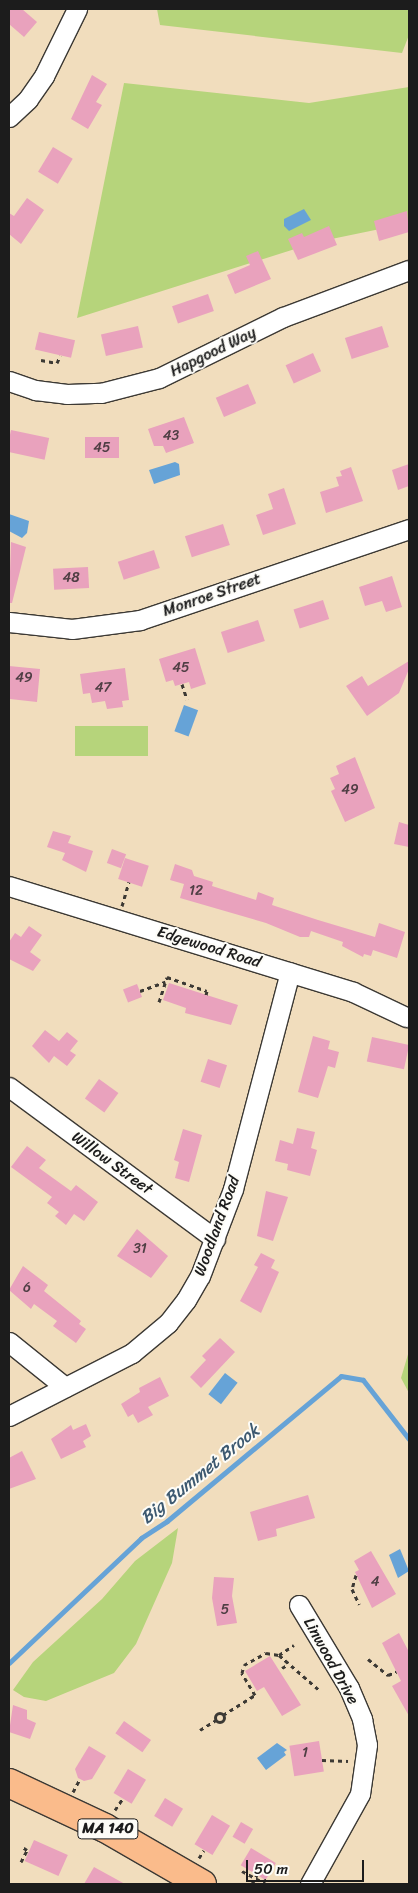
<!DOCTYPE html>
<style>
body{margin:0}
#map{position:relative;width:418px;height:1893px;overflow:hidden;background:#f1ddbd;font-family:Sriracha,sans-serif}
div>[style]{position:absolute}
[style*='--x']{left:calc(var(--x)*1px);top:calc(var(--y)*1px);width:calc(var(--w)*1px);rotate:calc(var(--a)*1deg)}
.green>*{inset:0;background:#b6d47b;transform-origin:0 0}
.water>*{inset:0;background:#66a3d7;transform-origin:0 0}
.stream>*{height:5px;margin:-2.5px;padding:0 2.5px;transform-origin:2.5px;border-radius:2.5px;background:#66a3d7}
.building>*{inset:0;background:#e9a2bd;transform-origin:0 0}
.path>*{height:3px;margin-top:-1.5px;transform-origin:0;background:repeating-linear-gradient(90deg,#3c3934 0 4px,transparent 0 8px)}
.path>.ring{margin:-1.5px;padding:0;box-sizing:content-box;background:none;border:3px solid #3c3934;border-radius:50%}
.roads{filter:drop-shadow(1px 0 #3c3934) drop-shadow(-1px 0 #3c3934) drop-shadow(0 1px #3c3934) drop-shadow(0 -1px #3c3934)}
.minor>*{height:19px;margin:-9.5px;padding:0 9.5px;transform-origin:9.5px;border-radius:9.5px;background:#fff}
.primary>*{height:28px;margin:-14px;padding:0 14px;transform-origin:14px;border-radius:14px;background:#fabb8b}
span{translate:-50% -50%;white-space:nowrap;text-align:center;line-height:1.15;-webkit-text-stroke:4px #fdfcf7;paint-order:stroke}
.number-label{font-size:14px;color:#4f3e44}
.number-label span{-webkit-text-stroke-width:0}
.shield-label span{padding:1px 4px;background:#fdfcf7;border:1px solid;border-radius:4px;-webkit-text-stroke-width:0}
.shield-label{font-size:15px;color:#1c1c1c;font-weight:700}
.street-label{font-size:16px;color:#1c1c1c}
.water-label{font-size:18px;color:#3d5970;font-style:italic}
.frame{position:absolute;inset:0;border:10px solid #1c1c1c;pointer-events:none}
.scale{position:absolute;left:246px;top:1860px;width:118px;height:22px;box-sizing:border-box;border:2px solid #1c1c1c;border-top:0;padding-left:6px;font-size:15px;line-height:18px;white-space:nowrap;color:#1c1c1c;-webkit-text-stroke:4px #fdfcf7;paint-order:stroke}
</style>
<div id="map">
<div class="green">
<div style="clip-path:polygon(157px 9px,409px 9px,409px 35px,402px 53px,160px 25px)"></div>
<div style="clip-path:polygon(124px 83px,309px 103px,409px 87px,409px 223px,317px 242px,77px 318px)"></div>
<div style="left:75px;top:726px;width:73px;height:30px"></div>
<div style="clip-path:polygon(409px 1351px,409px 1393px,401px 1378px)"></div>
<div style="clip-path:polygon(178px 1528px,172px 1563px,136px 1644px,114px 1673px,46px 1701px,24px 1697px,13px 1690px,33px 1662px,102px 1599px,135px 1561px)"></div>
</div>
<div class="water">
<div style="clip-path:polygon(304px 209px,311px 220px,289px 231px,284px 226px,284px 219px)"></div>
<div style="clip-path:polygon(175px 462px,179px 464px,180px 475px,154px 484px,149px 470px)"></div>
<div style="clip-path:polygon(9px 514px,29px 521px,27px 533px,22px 538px,9px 531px)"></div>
<div style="left:184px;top:705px;width:15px;height:28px;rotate:20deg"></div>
<div style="left:225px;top:1373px;width:16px;height:27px;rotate:38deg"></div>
<div style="clip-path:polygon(400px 1549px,409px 1571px,398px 1578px,389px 1555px)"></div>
<div style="clip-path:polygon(277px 1743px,287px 1750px,284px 1752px,286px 1755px,266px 1770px,257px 1758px)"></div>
</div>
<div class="stream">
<div style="--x:9;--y:1663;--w:182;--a:-43.4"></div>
<div style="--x:141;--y:1538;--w:31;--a:-33"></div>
<div style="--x:167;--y:1521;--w:226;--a:-39.8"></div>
<div style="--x:341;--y:1376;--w:22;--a:10"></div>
<div style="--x:363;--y:1380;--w:75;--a:52.1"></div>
</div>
<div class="building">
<div style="clip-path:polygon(9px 9px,22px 9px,37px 22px,24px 37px,9px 24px)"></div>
<div style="clip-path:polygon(92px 75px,107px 84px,96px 102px,102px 105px,88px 129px,71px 119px)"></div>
<div style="left:53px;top:147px;width:23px;height:29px;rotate:31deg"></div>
<div style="clip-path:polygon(27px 198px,44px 210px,21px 244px,9px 234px,9px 213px,14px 216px)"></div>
<div style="clip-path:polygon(407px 211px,409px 232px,379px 241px,374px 221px)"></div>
<div style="clip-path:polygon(329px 226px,337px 245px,298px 260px,288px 239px,302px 233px,304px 237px)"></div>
<div style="clip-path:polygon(258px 251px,271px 279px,235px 294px,227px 275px,250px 265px,246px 256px)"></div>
<div style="left:208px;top:294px;width:18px;height:38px;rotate:71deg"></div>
<div style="left:138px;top:326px;width:22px;height:38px;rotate:77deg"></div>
<div style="left:382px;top:326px;width:22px;height:39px;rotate:72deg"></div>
<div style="left:39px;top:332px;width:37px;height:18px;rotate:13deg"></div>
<div style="left:313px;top:353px;width:20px;height:30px;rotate:66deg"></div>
<div style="left:248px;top:384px;width:21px;height:35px;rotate:67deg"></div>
<div style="clip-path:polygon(184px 417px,194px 443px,166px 453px,163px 446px,154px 446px,148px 429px)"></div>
<div style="left:11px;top:430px;width:39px;height:22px;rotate:12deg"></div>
<div style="left:119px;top:437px;width:21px;height:34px;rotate:90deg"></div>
<div style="clip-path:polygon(409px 464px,409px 486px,398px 490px,392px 470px)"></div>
<div style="clip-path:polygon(351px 467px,363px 501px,326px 513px,320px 492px,339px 486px,336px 477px,342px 476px,340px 471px)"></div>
<div style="clip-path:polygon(284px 488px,296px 524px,263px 535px,256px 515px,273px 509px,268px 494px)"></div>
<div style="left:223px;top:524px;width:22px;height:40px;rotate:72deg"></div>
<div style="clip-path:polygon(11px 542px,26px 547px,12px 603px,9px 603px)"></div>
<div style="left:154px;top:550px;width:19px;height:38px;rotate:72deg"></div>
<div style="left:88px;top:567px;width:21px;height:35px;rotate:87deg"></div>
<div style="clip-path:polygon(392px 576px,402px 607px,386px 612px,382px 601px,365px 606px,359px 587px)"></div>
<div style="left:323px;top:600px;width:20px;height:31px;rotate:72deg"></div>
<div style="left:258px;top:620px;width:22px;height:39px;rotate:72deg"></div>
<div style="clip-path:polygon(195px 648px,206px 684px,191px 689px,189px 682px,175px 686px,173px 680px,166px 682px,159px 659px)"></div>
<div style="clip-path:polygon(409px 661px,409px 669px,399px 693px,367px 716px,346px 686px,362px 676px,368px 686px)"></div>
<div style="clip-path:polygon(9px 666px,40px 669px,37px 702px,10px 699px)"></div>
<div style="clip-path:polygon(125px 668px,129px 700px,122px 701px,123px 707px,107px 709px,105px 701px,92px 703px,90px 693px,83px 694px,80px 674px)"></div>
<div style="clip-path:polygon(355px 757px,375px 808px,345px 822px,331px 791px,335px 789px,330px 778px,339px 774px,336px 766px)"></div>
<div style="clip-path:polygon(399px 822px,409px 825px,409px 847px,394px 844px)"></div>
<div style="clip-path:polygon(53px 831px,71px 836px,68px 843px,93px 851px,86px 872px,62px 860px,65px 853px,47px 847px)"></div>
<div style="left:112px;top:849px;width:15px;height:15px;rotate:20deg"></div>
<div style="left:125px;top:858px;width:25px;height:22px;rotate:18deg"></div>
<div style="clip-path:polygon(175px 864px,192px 870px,194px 876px,213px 882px,212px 886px,256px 900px,258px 892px,274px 898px,272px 905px,318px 920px,375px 937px,379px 923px,405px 932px,397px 958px,373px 950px,371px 956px,364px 954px,363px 957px,342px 946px,343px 942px,311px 931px,309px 937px,300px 937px,266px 923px,180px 898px,184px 884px,170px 880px)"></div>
<div style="clip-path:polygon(29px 926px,42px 935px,30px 952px,41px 960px,33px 971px,9px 959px,9px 942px,15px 933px,21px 937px)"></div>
<div style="clip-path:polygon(169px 983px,238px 1005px,231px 1025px,185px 1013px,186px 1008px,163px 1000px)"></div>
<div style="left:137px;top:984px;width:14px;height:15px;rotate:69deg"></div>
<div style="clip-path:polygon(45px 1030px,59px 1041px,67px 1032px,78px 1041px,70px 1051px,76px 1055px,67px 1066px,54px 1056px,49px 1063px,32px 1046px)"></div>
<div style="clip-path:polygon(313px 1036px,330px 1041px,328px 1049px,339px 1052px,335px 1068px,328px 1066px,318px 1098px,298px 1092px)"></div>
<div style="left:372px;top:1037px;width:38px;height:25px;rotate:12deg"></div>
<div style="left:208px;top:1059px;width:20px;height:24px;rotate:18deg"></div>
<div style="left:99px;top:1079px;width:24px;height:24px;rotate:36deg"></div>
<div style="clip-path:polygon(297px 1128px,315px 1132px,311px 1148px,317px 1150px,310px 1176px,287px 1170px,288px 1164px,275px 1161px,280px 1140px,293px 1144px)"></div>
<div style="clip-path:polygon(183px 1129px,202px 1135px,189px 1182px,175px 1178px,179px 1162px,174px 1160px)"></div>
<div style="clip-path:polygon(27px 1146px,46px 1160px,39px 1168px,71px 1191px,76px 1185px,98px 1202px,84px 1221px,74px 1214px,66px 1225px,55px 1216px,59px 1212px,47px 1203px,52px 1197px,11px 1167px)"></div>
<div style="clip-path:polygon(266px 1191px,288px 1197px,273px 1241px,257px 1236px)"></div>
<div style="clip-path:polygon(137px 1229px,168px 1256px,151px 1278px,117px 1256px)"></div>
<div style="clip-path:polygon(261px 1253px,275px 1260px,271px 1268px,279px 1272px,261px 1313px,240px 1301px,258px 1267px,254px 1265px)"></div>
<div style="clip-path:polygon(23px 1266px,48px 1285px,44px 1291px,81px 1321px,79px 1324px,86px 1329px,76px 1343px,53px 1326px,57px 1321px,34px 1304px,31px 1309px,9px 1290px)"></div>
<div style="clip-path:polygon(220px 1338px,235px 1352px,201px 1388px,190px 1377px,206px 1360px,202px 1356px)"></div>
<div style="clip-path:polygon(160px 1377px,169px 1396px,148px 1407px,153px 1415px,138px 1423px,133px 1414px,128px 1417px,121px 1404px,140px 1392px,139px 1388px)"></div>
<div style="clip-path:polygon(86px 1424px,91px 1436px,83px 1441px,86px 1447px,61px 1459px,51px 1439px,71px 1425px,73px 1430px)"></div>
<div style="clip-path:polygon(22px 1451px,36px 1479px,9px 1489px,9px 1458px)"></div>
<div style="clip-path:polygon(308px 1495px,315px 1518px,276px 1529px,277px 1536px,258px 1541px,250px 1512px)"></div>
<div style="clip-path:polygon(371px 1551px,396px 1594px,372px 1608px,355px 1572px,359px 1570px,354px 1561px)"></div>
<div style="clip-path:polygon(214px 1577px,234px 1578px,232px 1596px,237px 1623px,217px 1626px,212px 1598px)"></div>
<div style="clip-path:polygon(399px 1633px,409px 1652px,409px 1716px,392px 1686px,401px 1681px,382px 1643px)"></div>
<div style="clip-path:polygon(270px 1656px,301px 1705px,282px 1716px,264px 1687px,257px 1691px,245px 1671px)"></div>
<div style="clip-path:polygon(13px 1705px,27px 1710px,27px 1719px,36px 1723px,30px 1739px,9px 1732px)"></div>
<div style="left:124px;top:1721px;width:33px;height:15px;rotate:35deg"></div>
<div style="left:319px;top:1741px;width:31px;height:30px;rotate:81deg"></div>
<div style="clip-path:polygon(89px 1746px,106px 1756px,92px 1779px,84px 1781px,78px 1778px,75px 1769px)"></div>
<div style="left:128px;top:1769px;width:21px;height:28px;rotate:31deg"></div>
<div style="left:165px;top:1798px;width:21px;height:21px;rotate:31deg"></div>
<div style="left:212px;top:1815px;width:21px;height:34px;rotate:31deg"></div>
<div style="left:241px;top:1822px;width:14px;height:17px;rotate:30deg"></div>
<div style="left:34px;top:1840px;width:37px;height:23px;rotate:24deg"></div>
<div style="left:251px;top:1848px;width:29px;height:20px;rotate:31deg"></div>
<div style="clip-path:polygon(94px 1867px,125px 1884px,84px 1884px)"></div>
</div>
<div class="path">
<div style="--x:41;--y:360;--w:16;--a:11"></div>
<div style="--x:57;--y:363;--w:8;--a:-67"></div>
<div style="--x:182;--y:684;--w:16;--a:72"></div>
<div style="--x:122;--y:906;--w:25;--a:-74"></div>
<div style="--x:140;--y:991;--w:27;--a:-20"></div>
<div style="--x:159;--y:1002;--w:26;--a:-72"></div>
<div style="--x:167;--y:977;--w:42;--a:19.3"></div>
<div style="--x:207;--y:991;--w:4;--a:104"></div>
<div style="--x:356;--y:1575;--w:15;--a:106"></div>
<div style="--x:352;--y:1589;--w:17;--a:65"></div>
<div style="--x:279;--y:1655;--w:52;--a:41.1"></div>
<div style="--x:368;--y:1659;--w:26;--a:39"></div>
<div style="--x:388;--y:1675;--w:9;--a:-21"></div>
<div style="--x:282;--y:1668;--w:8;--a:-30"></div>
<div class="ring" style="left:215.5px;top:1713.5px;width:6px;height:6px"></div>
<div style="--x:223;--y:1715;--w:38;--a:-32"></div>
<div style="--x:255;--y:1695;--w:26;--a:-121"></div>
<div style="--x:242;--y:1673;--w:8;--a:-76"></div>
<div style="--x:244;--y:1665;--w:25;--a:-29"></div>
<div style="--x:266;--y:1653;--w:13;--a:9"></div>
<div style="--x:279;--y:1655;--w:18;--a:-34"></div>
<div style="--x:200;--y:1730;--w:19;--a:-32"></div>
<div style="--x:322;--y:1760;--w:26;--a:2"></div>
<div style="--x:73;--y:1792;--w:15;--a:-62"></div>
<div style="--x:115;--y:1810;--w:14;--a:-56"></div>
<div style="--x:199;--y:1858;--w:9;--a:-58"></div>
<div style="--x:21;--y:1862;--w:13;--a:-63"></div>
<div style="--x:27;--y:1850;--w:4;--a:-146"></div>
<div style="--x:242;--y:1871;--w:24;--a:28"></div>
<div style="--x:263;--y:1882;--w:6;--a:-39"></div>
<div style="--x:252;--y:1884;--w:10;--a:-61"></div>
</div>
<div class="roads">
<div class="minor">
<div style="--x:9;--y:117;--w:26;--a:-43"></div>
<div style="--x:28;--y:99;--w:28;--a:-55"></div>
<div style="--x:44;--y:76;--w:75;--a:-63.8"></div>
<div style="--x:9;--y:381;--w:28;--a:19"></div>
<div style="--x:35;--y:390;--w:32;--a:7"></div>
<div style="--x:67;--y:394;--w:34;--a:-2"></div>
<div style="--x:101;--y:393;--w:60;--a:-14.5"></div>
<div style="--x:159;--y:378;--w:138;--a:-26.2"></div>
<div style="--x:283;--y:317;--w:134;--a:-20.5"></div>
<div style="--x:9;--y:622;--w:63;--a:6.3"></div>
<div style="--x:72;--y:629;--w:69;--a:-7.5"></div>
<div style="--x:140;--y:620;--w:284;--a:-18.7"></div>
<div style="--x:9;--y:886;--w:360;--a:17.1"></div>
<div style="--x:353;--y:992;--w:59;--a:25.3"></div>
<div style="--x:9;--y:1087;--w:256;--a:36.4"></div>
<div style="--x:9;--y:1342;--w:72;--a:38.8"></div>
<div style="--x:9;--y:1416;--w:138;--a:-27.1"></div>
<div style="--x:132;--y:1353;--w:47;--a:-39.8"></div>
<div style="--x:168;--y:1323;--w:29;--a:-52"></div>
<div style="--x:186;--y:1300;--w:28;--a:-60"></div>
<div style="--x:200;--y:1276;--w:93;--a:-69.2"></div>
<div style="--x:233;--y:1189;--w:224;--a:-75.3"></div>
<div style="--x:299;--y:1605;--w:97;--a:58.9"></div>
<div style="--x:349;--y:1688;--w:34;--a:67"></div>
<div style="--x:362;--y:1719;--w:26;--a:79"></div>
<div style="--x:367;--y:1745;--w:49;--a:98.1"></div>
<div style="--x:360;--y:1794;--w:103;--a:119.1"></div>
</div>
<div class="primary">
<div style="--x:9;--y:1783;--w:106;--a:25.1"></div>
<div style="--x:105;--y:1828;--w:112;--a:30"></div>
</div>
</div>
<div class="number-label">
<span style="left:171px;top:436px">43</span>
<span style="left:102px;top:448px">45</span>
<span style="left:71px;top:578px">48</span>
<span style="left:181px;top:668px">45</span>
<span style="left:24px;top:678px">49</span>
<span style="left:103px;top:688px">47</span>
<span style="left:350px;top:790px">49</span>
<span style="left:196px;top:891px">12</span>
<span style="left:140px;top:1249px">31</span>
<span style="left:27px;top:1288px">6</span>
<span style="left:375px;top:1582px">4</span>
<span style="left:225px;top:1610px">5</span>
<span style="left:305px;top:1753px">1</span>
</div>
<div class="shield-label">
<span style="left:108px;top:1829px">MA 140</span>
</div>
<div class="street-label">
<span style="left:213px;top:352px;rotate:-26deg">Hapgood Way</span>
<span style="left:212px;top:595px;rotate:-19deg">Monroe Street</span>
<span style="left:209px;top:947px;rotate:17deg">Edgewood Road</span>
<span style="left:112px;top:1163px;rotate:36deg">Willow Street</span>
<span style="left:217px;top:1226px;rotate:-70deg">Woodland Road</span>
<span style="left:331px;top:1661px;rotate:61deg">Linwood Drive</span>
</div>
<div class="water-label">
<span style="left:200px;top:1474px;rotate:-39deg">Big Bummet Brook</span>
</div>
<div class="frame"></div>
<div class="scale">50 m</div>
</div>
